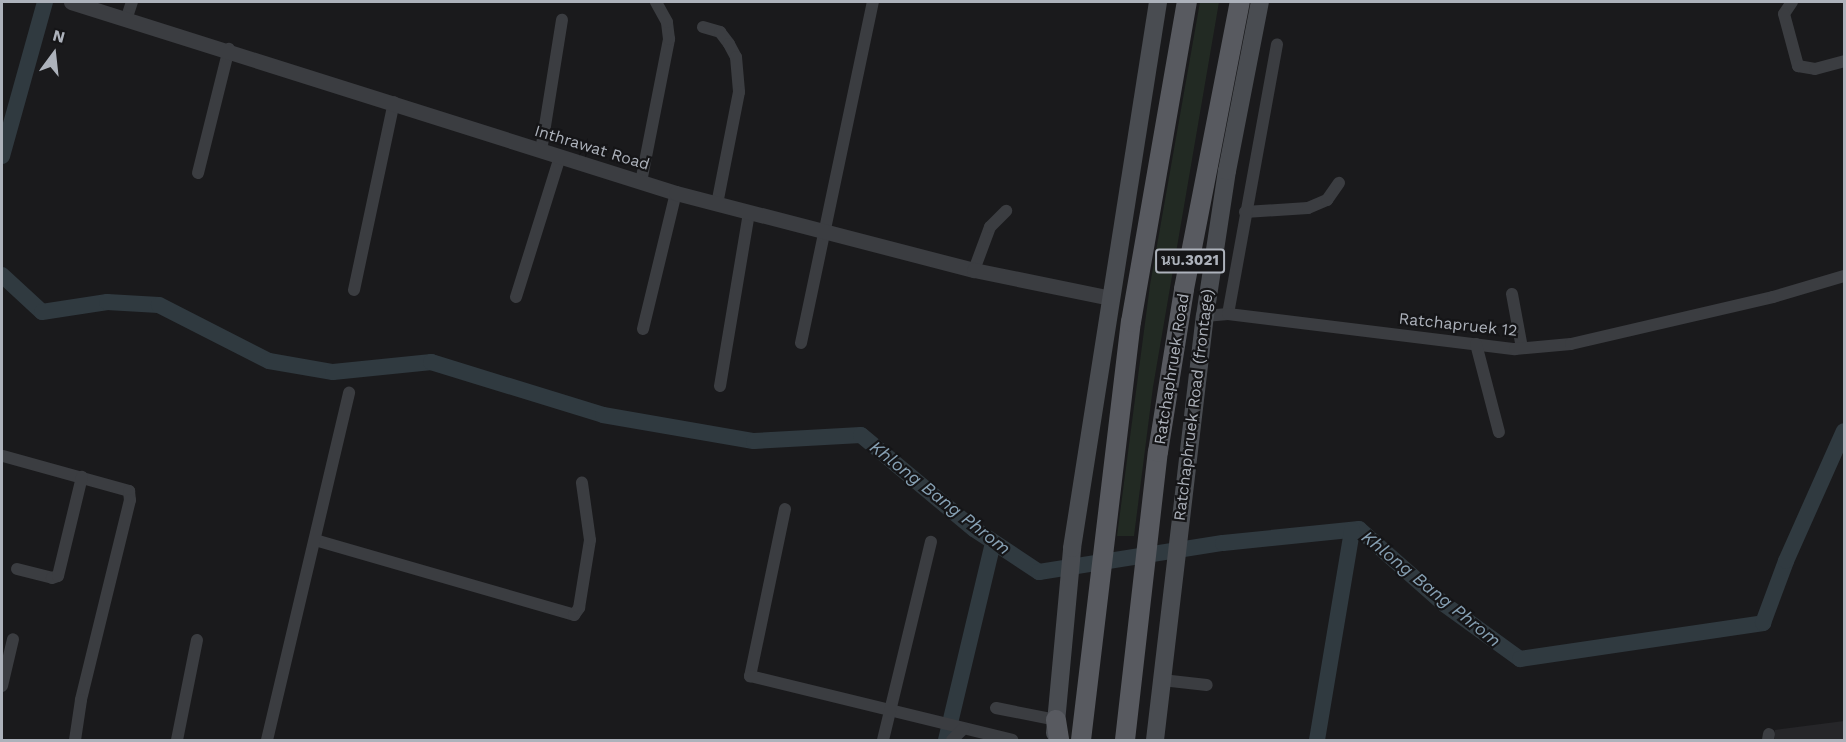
<!DOCTYPE html>
<meta charset="utf-8">
<style>
body{margin:0}
#map{position:relative;width:1846px;height:742px;overflow:hidden;background:#1a1a1c;font-family:"Work Sans",Sarabun,sans-serif}
div>[style]{position:absolute}
[style*='--x']{left:calc(var(--x)*1px);top:calc(var(--y)*1px);width:calc(var(--w)*1px);rotate:calc(var(--a)*1deg)}
.built>*{inset:0;background:#262629}
.green>*{inset:0;background:#222a23}
.canal>*{height:16px;margin:-8px;padding:0 8px;transform-origin:8px;border-radius:8px;background:#303a40}
.minor>*{height:12px;margin:-6px;padding:0 6px;transform-origin:6px;border-radius:6px;background:#3b3d41}
.tertiary>*{height:15px;margin:-7.5px;padding:0 7.5px;transform-origin:7.5px;border-radius:7.5px;background:#3b3d41}
.secondary>*{height:18px;margin:-9px;padding:0 9px;transform-origin:9px;border-radius:9px;background:#494c51}
.primary>*{height:20px;margin:-10px;padding:0 10px;transform-origin:10px;border-radius:10px;background:#585a60}
span{translate:-50% -50%;white-space:nowrap;text-align:center;line-height:1.15;-webkit-text-stroke:4.5px #151517;paint-order:stroke}
.shield-label span{padding:2px 4px;background:#151517;border:2px solid;border-radius:4px;-webkit-text-stroke-width:0}
.shield-label{font-size:15px;color:#adb2bb;font-weight:700}
.street-label{font-size:16px;color:#adb2bb}
.water-label{font-size:18px;color:#87a1b4;font-style:italic}
.frame{position:absolute;inset:0;border:3px solid #adb2bb;pointer-events:none}
.north{position:absolute;left:24px;top:24px;width:60px;height:60px;-webkit-text-stroke:4px #151517;paint-order:stroke;rotate:15deg;font-size:16px;font-weight:700;line-height:24px;text-align:center;color:#adb2bb}
.north::after{content:'';display:block;margin:auto;width:21px;height:27px;background:#adb2bb;clip-path:polygon(50% 0,100% 100%,50% 72%,0 100%)}
</style>
<div id="map">
<div class="built">
<div style="clip-path:polygon(1844px 721px,1844px 740px,1775px 740px,1775px 730px)"></div>
</div>
<div class="green">
<div style="clip-path:polygon(1200px 2px,1219px 2px,1153px 387px,1134px 536px,1117px 536px,1150px 285px)"></div>
</div>
<div class="canal">
<div style="--x:2;--y:156;--w:160;--a:-74.4"></div>
<div style="--x:2;--y:275;--w:54;--a:42.8"></div>
<div style="--x:42;--y:312;--w:66;--a:-8.7"></div>
<div style="--x:107;--y:302;--w:52;--a:3.3"></div>
<div style="--x:159;--y:305;--w:123;--a:27"></div>
<div style="--x:269;--y:361;--w:65;--a:9.8"></div>
<div style="--x:333;--y:372;--w:99;--a:-5.8"></div>
<div style="--x:431;--y:362;--w:180;--a:17.1"></div>
<div style="--x:603;--y:415;--w:153;--a:9.8"></div>
<div style="--x:754;--y:441;--w:107;--a:-3.2"></div>
<div style="--x:861;--y:435;--w:147;--a:39.8"></div>
<div style="--x:974;--y:529;--w:78;--a:33.5"></div>
<div style="--x:1039;--y:572;--w:186;--a:-9"></div>
<div style="--x:1223;--y:543;--w:137;--a:-5.9"></div>
<div style="--x:1359;--y:529;--w:113;--a:41.4"></div>
<div style="--x:1444;--y:604;--w:94;--a:35.9"></div>
<div style="--x:1520;--y:659;--w:246;--a:-8.4"></div>
<div style="--x:1763;--y:623;--w:66;--a:-69.6"></div>
<div style="--x:1786;--y:561;--w:142;--a:-66"></div>
<div style="--x:946;--y:740;--w:203;--a:-76.6"></div>
<div style="--x:1317;--y:740;--w:213;--a:-80.5"></div>
</div>
<div class="minor">
<div style="--x:1792;--y:2;--w:14;--a:124"></div>
<div style="--x:1784;--y:14;--w:54;--a:74.9"></div>
<div style="--x:1798;--y:66;--w:17;--a:10"></div>
<div style="--x:1815;--y:69;--w:30;--a:-15"></div>
<div style="--x:127;--y:17;--w:16;--a:-72"></div>
<div style="--x:703;--y:27;--w:18;--a:16"></div>
<div style="--x:720;--y:32;--w:15;--a:53"></div>
<div style="--x:729;--y:44;--w:15;--a:62"></div>
<div style="--x:736;--y:57;--w:35;--a:85"></div>
<div style="--x:739;--y:92;--w:114;--a:101.1"></div>
<div style="--x:541;--y:151;--w:133;--a:-80.9"></div>
<div style="--x:198;--y:173;--w:128;--a:-76"></div>
<div style="--x:641;--y:182;--w:146;--a:-78.9"></div>
<div style="--x:669;--y:39;--w:17;--a:-97"></div>
<div style="--x:667;--y:22;--w:23;--a:-119"></div>
<div style="--x:1245;--y:212;--w:63;--a:-3.6"></div>
<div style="--x:1308;--y:208;--w:21;--a:-23"></div>
<div style="--x:1327;--y:200;--w:21;--a:-55"></div>
<div style="--x:974;--y:270;--w:46;--a:-69.6"></div>
<div style="--x:990;--y:227;--w:23;--a:-45"></div>
<div style="--x:354;--y:290;--w:192;--a:-78"></div>
<div style="--x:1512;--y:294;--w:55;--a:79.5"></div>
<div style="--x:516;--y:297;--w:147;--a:-72.6"></div>
<div style="--x:1228;--y:314;--w:274;--a:-79.7"></div>
<div style="--x:1205;--y:316;--w:23;--a:-5"></div>
<div style="--x:1228;--y:314;--w:289;--a:7"></div>
<div style="--x:1515;--y:349;--w:56;--a:-5.1"></div>
<div style="--x:1571;--y:344;--w:207;--a:-13.1"></div>
<div style="--x:1773;--y:297;--w:74;--a:-16.5"></div>
<div style="--x:643;--y:329;--w:140;--a:-76.4"></div>
<div style="--x:801;--y:343;--w:349;--a:-78.1"></div>
<div style="--x:1476;--y:344;--w:91;--a:75.4"></div>
<div style="--x:720;--y:386;--w:175;--a:-80.5"></div>
<div style="--x:3;--y:456;--w:131;--a:15.5"></div>
<div style="--x:129;--y:491;--w:9;--a:84"></div>
<div style="--x:130;--y:500;--w:206;--a:103.8"></div>
<div style="--x:81;--y:700;--w:40;--a:98.5"></div>
<div style="--x:785;--y:509;--w:171;--a:101.8"></div>
<div style="--x:750;--y:676;--w:270;--a:13.7"></div>
<div style="--x:315;--y:540;--w:270;--a:16.1"></div>
<div style="--x:574;--y:615;--w:9;--a:-54"></div>
<div style="--x:579;--y:608;--w:69;--a:-80.8"></div>
<div style="--x:590;--y:540;--w:58;--a:-98"></div>
<div style="--x:17;--y:569;--w:36;--a:14"></div>
<div style="--x:52;--y:578;--w:6;--a:-18"></div>
<div style="--x:58;--y:576;--w:102;--a:-76.4"></div>
<div style="--x:1162;--y:680;--w:45;--a:6.3"></div>
<div style="--x:2;--y:686;--w:48;--a:-76.8"></div>
<div style="--x:996;--y:708;--w:61;--a:11.3"></div>
<div style="--x:177;--y:740;--w:102;--a:-78.7"></div>
<div style="--x:267;--y:740;--w:357;--a:-76.7"></div>
<div style="--x:883;--y:740;--w:204;--a:-76.4"></div>
<div style="--x:952;--y:740;--w:16;--a:-45"></div>
<div style="--x:1768;--y:740;--w:6;--a:-81"></div>
</div>
<div class="tertiary">
<div style="--x:71;--y:2;--w:634;--a:17.52"></div>
<div style="--x:676;--y:193;--w:308;--a:14.5"></div>
<div style="--x:974;--y:270;--w:139;--a:11.6"></div>
</div>
<div class="secondary">
<div style="--x:1055;--y:733;--w:186;--a:-84.7"></div>
<div style="--x:1072;--y:548;--w:553;--a:-81.05"></div>
<div style="--x:1155;--y:740;--w:427;--a:-83.3"></div>
<div style="--x:1205;--y:316;--w:147;--a:-81.4"></div>
<div style="--x:1227;--y:171;--w:172;--a:-79"></div>
</div>
<div class="primary">
<div style="--x:1056;--y:720;--w:20;--a:81"></div>
<div style="--x:1081;--y:740;--w:421;--a:-83.2"></div>
<div style="--x:1131;--y:322;--w:325;--a:-80.1"></div>
<div style="--x:1125;--y:740;--w:290;--a:-83.5"></div>
<div style="--x:1158;--y:452;--w:165;--a:-80.9"></div>
<div style="--x:1184;--y:289;--w:292;--a:-79"></div>
</div>
<div class="shield-label">
<span style="left:1190px;top:261px">นบ.3021</span>
</div>
<div class="street-label">
<span style="left:592px;top:148px;rotate:17deg">Inthrawat Road</span>
<span style="left:1458px;top:325px;rotate:6deg">Ratchapruek 12</span>
<span style="left:1172px;top:369px;rotate:-81deg">Ratchaphruek Road</span>
<span style="left:1194px;top:405px;rotate:-83deg">Ratchaphruek Road (frontage)</span>
</div>
<div class="water-label">
<span style="left:940px;top:498px;rotate:38deg">Khlong Bang Phrom</span>
<span style="left:1431px;top:589px;rotate:39deg">Khlong Bang Phrom</span>
</div>
<div class="frame"></div>
<div class="north">N</div>
</div>
